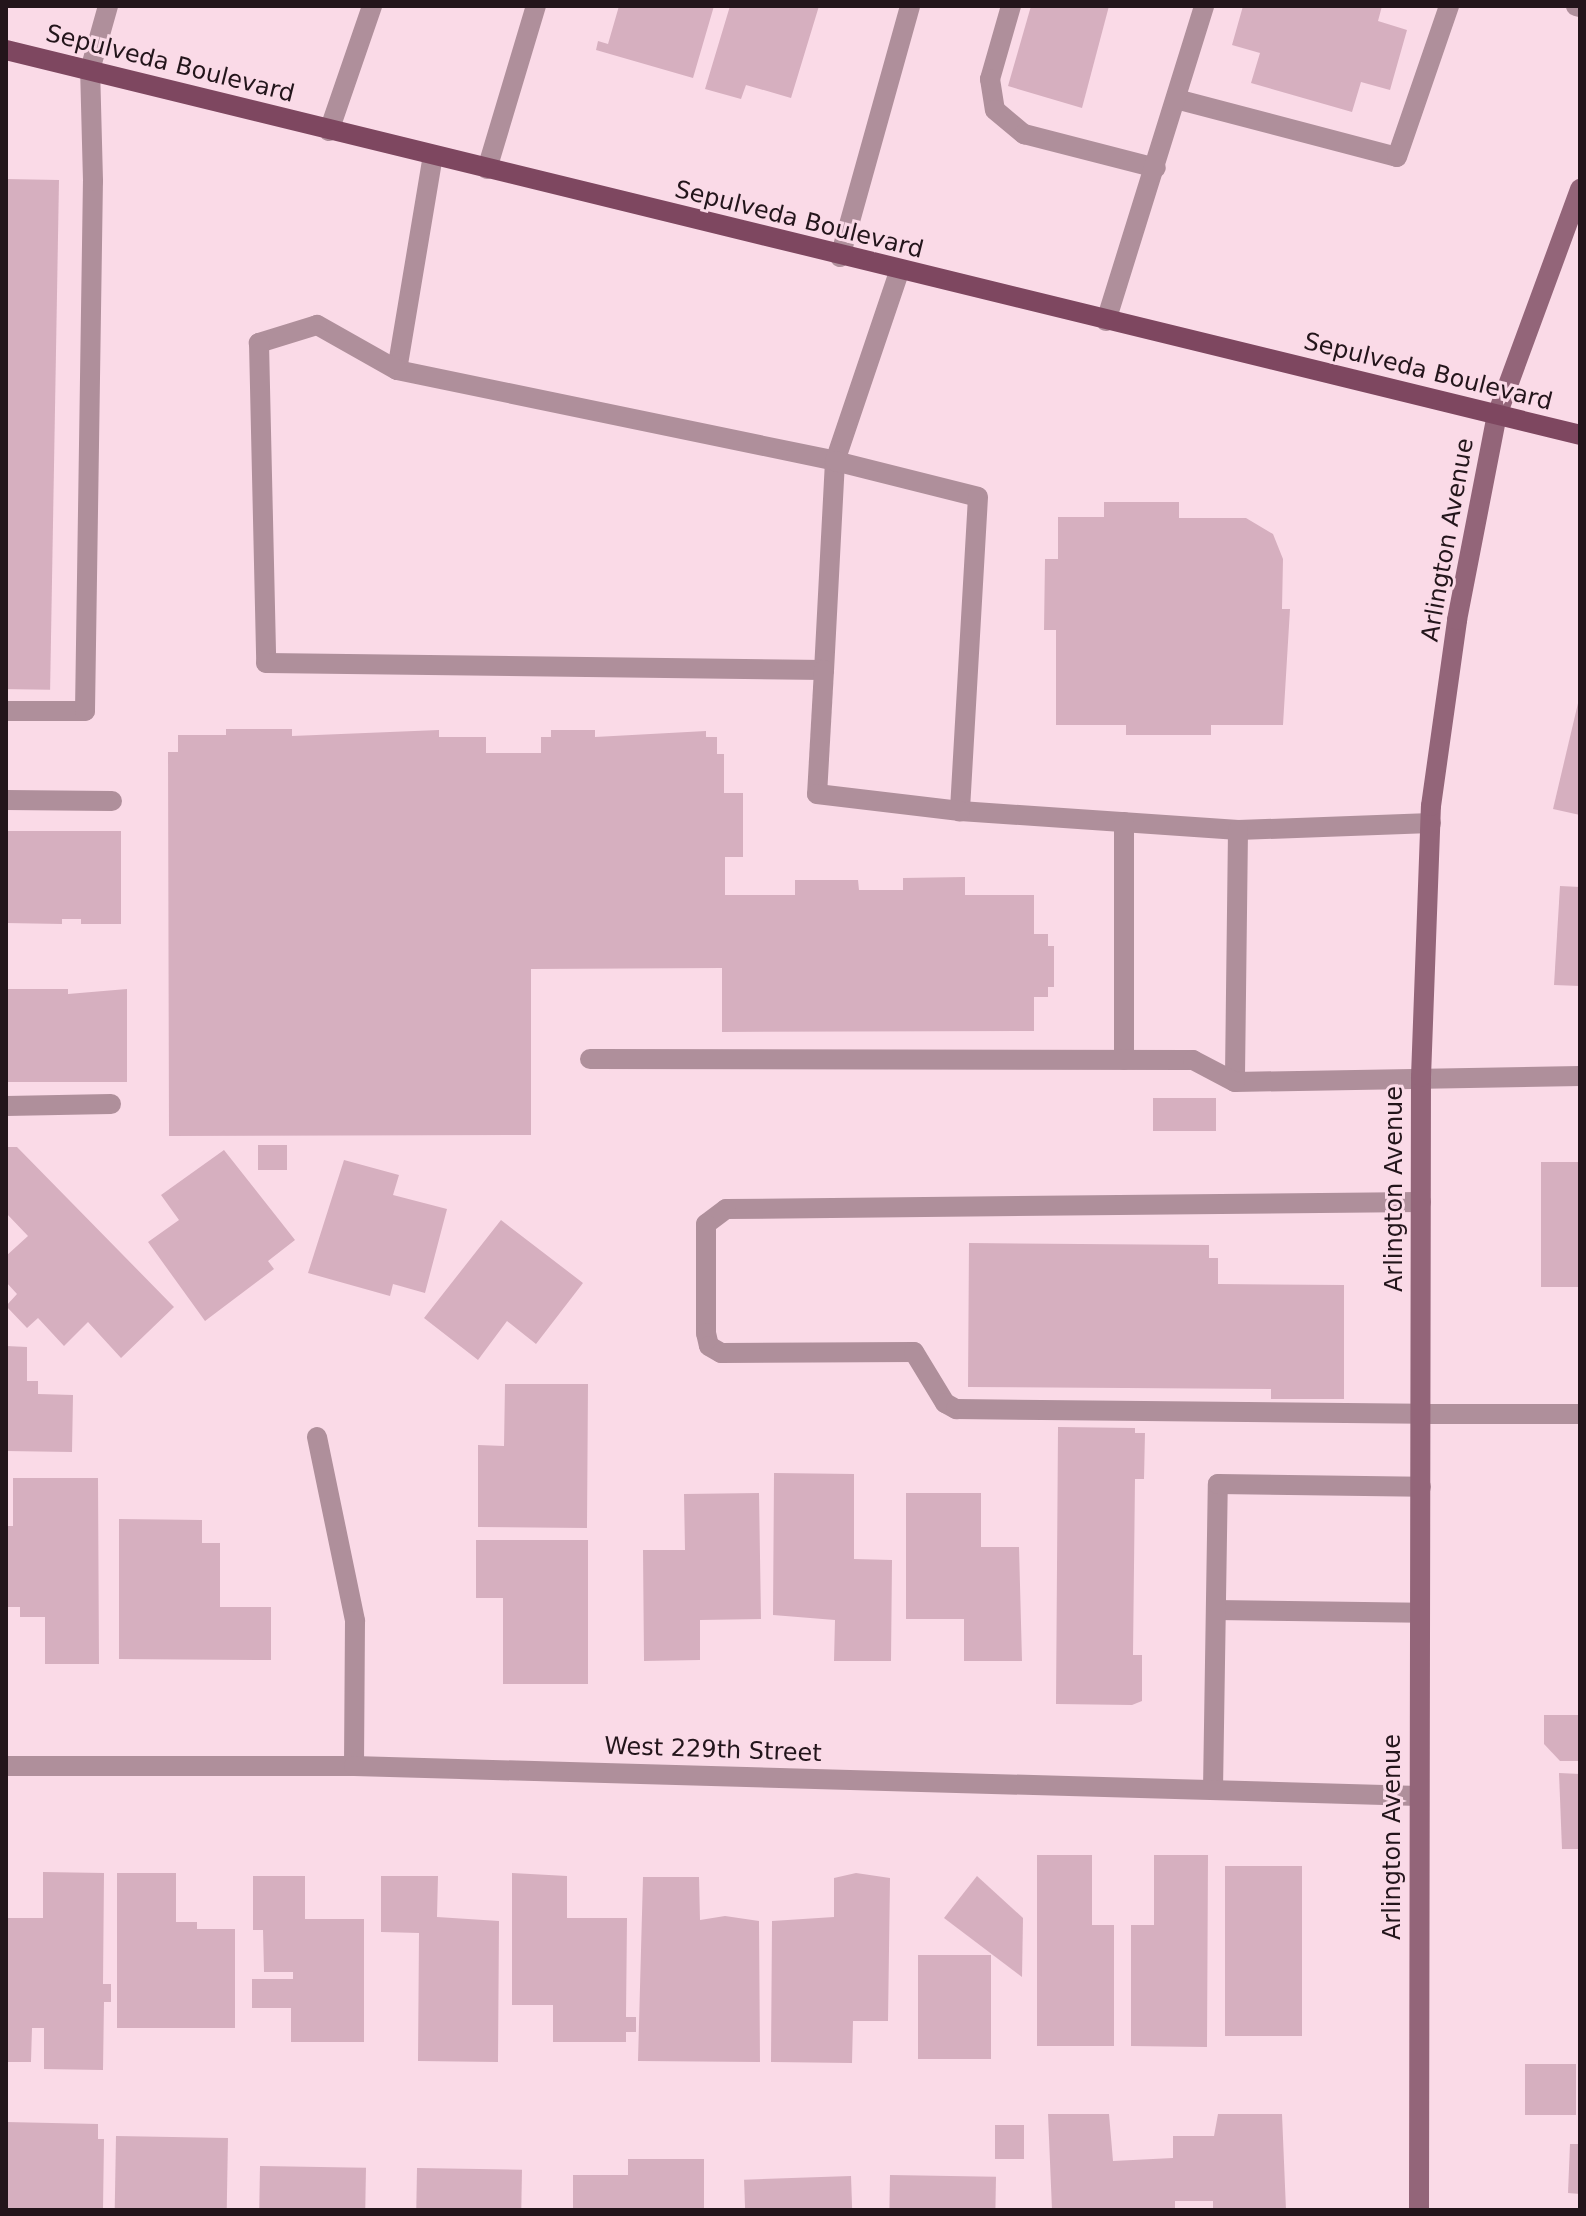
<!DOCTYPE html>
<style>
body{margin:0}
#map{position:relative;width:1586px;height:2216px;overflow:hidden;background:#fadae7;font-family:"DejaVu Sans",sans-serif}
div>[style]{position:absolute}
[style*='--x']{left:calc(var(--x)*1px);top:calc(var(--y)*1px);width:calc(var(--w)*1px);rotate:calc(var(--a)*1deg)}
.building>*{inset:0;background:#d6afbf;transform-origin:0 0}
.lane>*{height:20px;margin:-10px;padding:0 10px;transform-origin:10px;border-radius:10px;background:#af8f9b}
.street>*{height:20px;margin:-10px;padding:0 10px;transform-origin:10px;border-radius:10px;background:#af8f9b}
.secondary>*{height:20px;margin:-10px;padding:0 10px;transform-origin:10px;border-radius:10px;background:#936579}
.primary>*{height:20px;margin:-10px;padding:0 10px;transform-origin:10px;border-radius:10px;background:#7e4760}
span{translate:-50% -50%;white-space:nowrap;text-align:center;line-height:1.15;-webkit-text-stroke:6px #fadae7;paint-order:stroke}
.street-label{font-size:24px;color:#23151b}
.frame{position:absolute;inset:0;border:8px solid #23151b;pointer-events:none}
</style>
<div id="map">
<div class="building">
<div style="clip-path:polygon(619px 6px,714px 6px,693px 78px,596px 50px,598px 41px,608px 44px)"></div>
<div style="clip-path:polygon(730px 6px,819px 6px,791px 98px,746px 85px,741px 99px,705px 89px)"></div>
<div style="clip-path:polygon(1031px 6px,1109px 6px,1082px 108px,1008px 86px)"></div>
<div style="clip-path:polygon(1243px 6px,1382px 6px,1378px 21px,1407px 30px,1390px 90px,1361px 82px,1352px 112px,1251px 83px,1260px 53px,1232px 45px)"></div>
<div style="left:6px;top:179px;width:53px;height:510px;rotate:1deg"></div>
<div style="clip-path:polygon(1104px 502px,1179px 502px,1179px 518px,1246px 518px,1273px 534px,1283px 559px,1282px 609px,1290px 609px,1283px 725px,1211px 725px,1211px 735px,1126px 735px,1126px 725px,1056px 725px,1056px 630px,1044px 630px,1045px 559px,1058px 559px,1058px 517px,1104px 517px)"></div>
<div style="clip-path:polygon(1579px 699px,1580px 699px,1580px 815px,1553px 809px)"></div>
<div style="clip-path:polygon(226px 729px,292px 729px,292px 736px,439px 730px,439px 737px,486px 737px,486px 753px,541px 753px,541px 737px,551px 737px,551px 730px,595px 730px,595px 737px,706px 731px,706px 737px,717px 737px,717px 754px,724px 754px,724px 793px,743px 793px,743px 857px,725px 857px,725px 895px,795px 895px,795px 880px,858px 880px,859px 890px,903px 890px,903px 878px,965px 877px,965px 895px,1034px 895px,1034px 934px,1048px 934px,1048px 946px,1054px 946px,1054px 987px,1048px 987px,1048px 997px,1034px 997px,1034px 1031px,722px 1032px,722px 968px,531px 969px,531px 1135px,169px 1136px,168px 752px,178px 752px,178px 735px,226px 735px)"></div>
<div style="clip-path:polygon(6px 831px,121px 831px,121px 924px,81px 924px,81px 919px,62px 919px,62px 924px,6px 923px)"></div>
<div style="clip-path:polygon(1560px 886px,1580px 887px,1580px 986px,1554px 985px)"></div>
<div style="clip-path:polygon(6px 989px,68px 989px,68px 994px,127px 989px,127px 1082px,6px 1082px)"></div>
<div style="left:1153px;top:1098px;width:63px;height:33px"></div>
<div style="left:258px;top:1145px;width:29px;height:25px"></div>
<div style="clip-path:polygon(6px 1147px,17px 1147px,174px 1307px,121px 1358px,88px 1322px,64px 1346px,38px 1318px,27px 1328px,6px 1306px,17px 1294px,6px 1282px,6px 1256px,28px 1236px,6px 1213px)"></div>
<div style="clip-path:polygon(224px 1150px,295px 1240px,268px 1261px,274px 1269px,205px 1321px,148px 1242px,179px 1220px,161px 1195px)"></div>
<div style="clip-path:polygon(344px 1160px,399px 1175px,393px 1195px,447px 1209px,425px 1293px,393px 1284px,390px 1296px,308px 1273px)"></div>
<div style="left:1580px;top:1162px;width:125px;height:39px;rotate:90deg"></div>
<div style="clip-path:polygon(501px 1220px,583px 1283px,536px 1344px,507px 1321px,478px 1360px,424px 1318px)"></div>
<div style="clip-path:polygon(969px 1243px,1209px 1245px,1209px 1258px,1218px 1258px,1218px 1284px,1344px 1285px,1344px 1399px,1271px 1399px,1271px 1389px,968px 1387px)"></div>
<div style="clip-path:polygon(6px 1346px,27px 1347px,27px 1381px,38px 1381px,38px 1394px,73px 1395px,72px 1452px,6px 1451px)"></div>
<div style="clip-path:polygon(505px 1384px,588px 1384px,587px 1528px,478px 1527px,478px 1445px,504px 1446px)"></div>
<div style="clip-path:polygon(1058px 1427px,1135px 1428px,1135px 1433px,1145px 1433px,1144px 1479px,1135px 1479px,1133px 1655px,1142px 1655px,1142px 1701px,1132px 1705px,1056px 1704px)"></div>
<div style="clip-path:polygon(774px 1473px,854px 1474px,854px 1559px,892px 1560px,891px 1661px,834px 1661px,835px 1620px,773px 1615px)"></div>
<div style="clip-path:polygon(13px 1478px,98px 1478px,99px 1664px,45px 1664px,45px 1617px,20px 1617px,20px 1607px,6px 1607px,6px 1526px,13px 1526px)"></div>
<div style="clip-path:polygon(759px 1493px,761px 1619px,700px 1620px,700px 1660px,644px 1661px,643px 1550px,685px 1550px,684px 1494px)"></div>
<div style="clip-path:polygon(906px 1493px,981px 1493px,981px 1547px,1019px 1547px,1022px 1661px,964px 1661px,964px 1619px,906px 1619px)"></div>
<div style="clip-path:polygon(119px 1519px,202px 1520px,202px 1543px,220px 1543px,220px 1607px,271px 1607px,271px 1660px,119px 1659px)"></div>
<div style="clip-path:polygon(476px 1540px,588px 1540px,588px 1684px,503px 1684px,503px 1598px,476px 1598px)"></div>
<div style="clip-path:polygon(1544px 1715px,1580px 1715px,1580px 1761px,1560px 1761px,1544px 1744px)"></div>
<div style="clip-path:polygon(1559px 1773px,1580px 1774px,1580px 1849px,1562px 1849px)"></div>
<div style="clip-path:polygon(1037px 1855px,1092px 1855px,1092px 1925px,1114px 1925px,1114px 2046px,1037px 2046px)"></div>
<div style="clip-path:polygon(1154px 1855px,1208px 1855px,1207px 2047px,1131px 2046px,1131px 1925px,1154px 1925px)"></div>
<div style="left:1302px;top:1866px;width:170px;height:77px;rotate:90deg"></div>
<div style="clip-path:polygon(43px 1872px,104px 1873px,103px 1984px,111px 1984px,111px 2002px,104px 2002px,103px 2070px,44px 2069px,44px 2028px,32px 2028px,31px 2062px,6px 2062px,6px 1918px,43px 1918px)"></div>
<div style="clip-path:polygon(117px 1873px,176px 1873px,176px 1922px,197px 1922px,197px 1929px,235px 1929px,235px 2028px,117px 2028px)"></div>
<div style="clip-path:polygon(512px 1873px,567px 1876px,567px 1918px,627px 1918px,626px 2017px,636px 2017px,636px 2032px,626px 2032px,626px 2042px,553px 2042px,553px 2005px,512px 2005px)"></div>
<div style="clip-path:polygon(856px 1873px,890px 1878px,888px 2021px,853px 2021px,852px 2063px,771px 2062px,772px 1921px,834px 1917px,834px 1878px)"></div>
<div style="clip-path:polygon(253px 1876px,305px 1876px,305px 1919px,364px 1919px,364px 2042px,291px 2042px,291px 2008px,252px 2008px,252px 1979px,293px 1979px,293px 1972px,264px 1972px,263px 1930px,253px 1930px)"></div>
<div style="clip-path:polygon(381px 1876px,438px 1876px,437px 1917px,499px 1921px,498px 2062px,418px 2061px,419px 1933px,381px 1932px)"></div>
<div style="clip-path:polygon(977px 1876px,1023px 1918px,1022px 1977px,944px 1918px)"></div>
<div style="clip-path:polygon(643px 1877px,699px 1877px,700px 1920px,725px 1916px,759px 1921px,760px 2062px,638px 2061px)"></div>
<div style="left:918px;top:1955px;width:73px;height:104px"></div>
<div style="left:1576px;top:2064px;width:51px;height:51px;rotate:90deg"></div>
<div style="clip-path:polygon(1048px 2114px,1109px 2114px,1113px 2161px,1173px 2158px,1173px 2136px,1214px 2136px,1218px 2114px,1282px 2114px,1286px 2210px,1213px 2210px,1213px 2201px,1175px 2201px,1175px 2210px,1052px 2210px)"></div>
<div style="clip-path:polygon(6px 2122px,98px 2124px,98px 2139px,104px 2139px,103px 2210px,6px 2210px)"></div>
<div style="left:995px;top:2125px;width:29px;height:34px"></div>
<div style="left:116px;top:2136px;width:112px;height:74px;rotate:1deg"></div>
<div style="clip-path:polygon(1570px 2144px,1580px 2144px,1580px 2194px,1568px 2193px)"></div>
<div style="clip-path:polygon(628px 2159px,704px 2159px,704px 2210px,573px 2210px,573px 2175px,628px 2175px)"></div>
<div style="left:260px;top:2166px;width:106px;height:44px;rotate:1deg"></div>
<div style="left:417px;top:2168px;width:105px;height:42px;rotate:1deg"></div>
<div style="left:890px;top:2175px;width:106px;height:35px;rotate:1deg"></div>
<div style="left:851px;top:2176px;width:34px;height:107px;rotate:88deg"></div>
</div>
<div class="lane">
<div style="--x:1011;--y:6;--w:76;--a:106"></div>
<div style="--x:990;--y:79;--w:31;--a:81"></div>
<div style="--x:995;--y:110;--w:38;--a:40"></div>
<div style="--x:1024;--y:134;--w:136;--a:14.4"></div>
<div style="--x:1576;--y:6;--w:4;--a:14"></div>
<div style="--x:1176;--y:99;--w:228;--a:14.7"></div>
<div style="--x:1397;--y:157;--w:160;--a:-71"></div>
<div style="--x:329;--y:131;--w:132;--a:-71"></div>
<div style="--x:433;--y:155;--w:218;--a:99.5"></div>
<div style="--x:397;--y:370;--w:447;--a:11.7"></div>
<div style="--x:835;--y:461;--w:209;--a:93"></div>
<div style="--x:487;--y:169;--w:170;--a:-73.3"></div>
<div style="--x:840;--y:257;--w:261;--a:-74.4"></div>
<div style="--x:899;--y:272;--w:200;--a:108.7"></div>
<div style="--x:835;--y:461;--w:147;--a:14.1"></div>
<div style="--x:978;--y:497;--w:315;--a:93.3"></div>
<div style="--x:960;--y:811;--w:279;--a:3.9"></div>
<div style="--x:1106;--y:321;--w:330;--a:-72.7"></div>
<div style="--x:397;--y:370;--w:92;--a:-150.6"></div>
<div style="--x:317;--y:325;--w:61;--a:162.8"></div>
<div style="--x:259;--y:343;--w:320;--a:88.7"></div>
<div style="--x:266;--y:663;--w:558;--a:0.72"></div>
<div style="--x:824;--y:670;--w:124;--a:93.2"></div>
<div style="--x:817;--y:794;--w:144;--a:6.8"></div>
<div style="--x:6;--y:711;--w:79;--a:0"></div>
<div style="--x:85;--y:711;--w:530;--a:-89.14"></div>
<div style="--x:93;--y:181;--w:111;--a:-91.5"></div>
<div style="--x:6;--y:800;--w:106;--a:0.5"></div>
<div style="--x:1124;--y:822;--w:238;--a:90"></div>
<div style="--x:1431;--y:823;--w:193;--a:177.9"></div>
<div style="--x:1238;--y:830;--w:252;--a:90.7"></div>
<div style="--x:1235;--y:1082;--w:345;--a:-1"></div>
<div style="--x:590;--y:1059;--w:603;--a:0.1"></div>
<div style="--x:1193;--y:1060;--w:47;--a:27.6"></div>
<div style="--x:6;--y:1106;--w:105;--a:-1.1"></div>
<div style="--x:1421;--y:1202;--w:695;--a:179.42"></div>
<div style="--x:726;--y:1209;--w:25;--a:143"></div>
<div style="--x:706;--y:1224;--w:109;--a:90"></div>
<div style="--x:706;--y:1333;--w:13;--a:77"></div>
<div style="--x:709;--y:1346;--w:14;--a:30"></div>
<div style="--x:721;--y:1353;--w:193;--a:-0.3"></div>
<div style="--x:914;--y:1352;--w:60;--a:58.7"></div>
<div style="--x:945;--y:1403;--w:13;--a:29"></div>
<div style="--x:956;--y:1409;--w:465;--a:0.6"></div>
<div style="--x:1216;--y:1610;--w:204;--a:0.8"></div>
<div style="--x:1213;--y:1790;--w:306;--a:-89.1"></div>
<div style="--x:1218;--y:1484;--w:203;--a:0.8"></div>
</div>
<div class="street">
<div style="--x:90;--y:70;--w:66;--a:-74.3"></div>
<div style="--x:1421;--y:1414;--w:159;--a:0"></div>
<div style="--x:317;--y:1437;--w:188;--a:78.3"></div>
<div style="--x:355;--y:1621;--w:145;--a:90.4"></div>
<div style="--x:6;--y:1766;--w:348;--a:0"></div>
<div style="--x:354;--y:1766;--w:1065;--a:1.61"></div>
</div>
<div class="secondary">
<div style="--x:1419;--y:2210;--w:1133;--a:-89.9"></div>
<div style="--x:1421;--y:1077;--w:271;--a:-87.9"></div>
<div style="--x:1431;--y:806;--w:188;--a:-82"></div>
<div style="--x:1457;--y:620;--w:209;--a:-79"></div>
<div style="--x:1497;--y:415;--w:241;--a:-69.8"></div>
</div>
<div class="primary">
<div style="--x:6;--y:50;--w:1620;--a:13.74"></div>
</div>
<div class="street-label">
<span style="left:170px;top:64px;rotate:14deg">Sepulveda Boulevard</span>
<span style="left:799px;top:220px;rotate:14deg">Sepulveda Boulevard</span>
<span style="left:1428px;top:372px;rotate:14deg">Sepulveda Boulevard</span>
<span style="left:1448px;top:540px;rotate:-80deg">Arlington Avenue</span>
<span style="left:1395px;top:1189px;rotate:-90deg">Arlington Avenue</span>
<span style="left:713px;top:1750px;rotate:2deg">West 229th Street</span>
<span style="left:1393px;top:1837px;rotate:-90deg">Arlington Avenue</span>
</div>
<div class="frame"></div>
</div>
